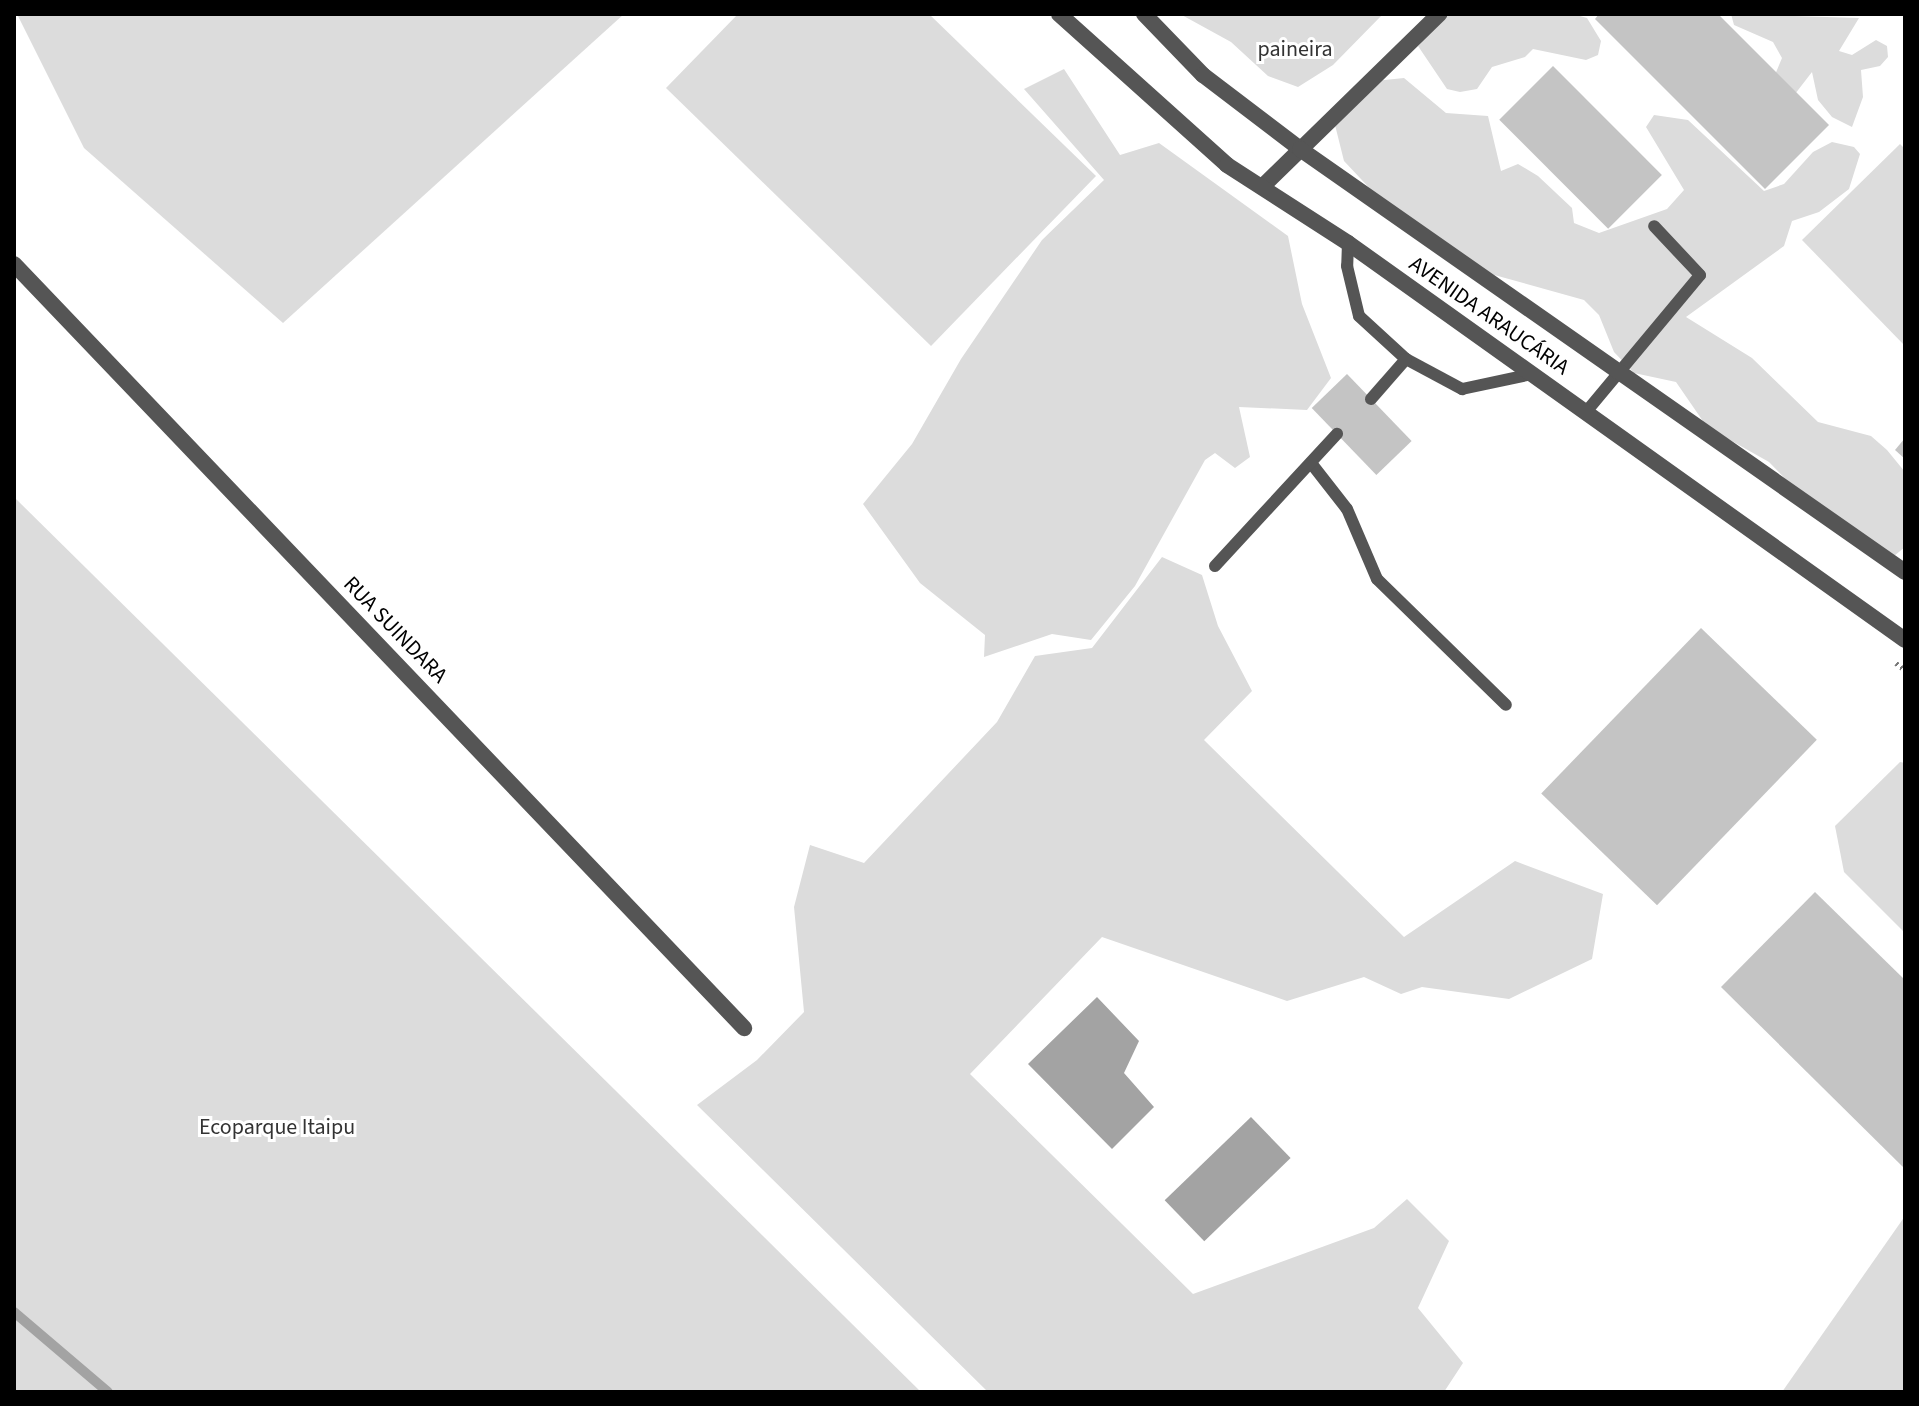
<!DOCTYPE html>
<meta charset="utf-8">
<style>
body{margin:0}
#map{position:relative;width:1919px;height:1406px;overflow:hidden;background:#fff;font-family:"Source Sans 3",sans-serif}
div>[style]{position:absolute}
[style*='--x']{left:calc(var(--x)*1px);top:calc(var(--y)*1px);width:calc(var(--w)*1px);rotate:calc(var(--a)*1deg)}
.green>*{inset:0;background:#dcdcdc}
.water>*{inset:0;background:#a3a3a3;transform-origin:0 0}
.stream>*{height:10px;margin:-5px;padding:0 5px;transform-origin:5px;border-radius:5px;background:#a3a3a3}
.building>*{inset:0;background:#c4c4c4;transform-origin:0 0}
.path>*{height:5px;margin-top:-2.5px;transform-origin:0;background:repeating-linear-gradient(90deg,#777 0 2px,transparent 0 6px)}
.service>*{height:12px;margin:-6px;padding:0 6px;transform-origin:6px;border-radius:6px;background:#555}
.minor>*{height:16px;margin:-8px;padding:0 8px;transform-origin:8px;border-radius:8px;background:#555}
.tertiary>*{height:16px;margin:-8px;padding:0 8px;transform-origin:8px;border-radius:8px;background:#555}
span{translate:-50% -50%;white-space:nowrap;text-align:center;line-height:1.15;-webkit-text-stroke:6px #fff;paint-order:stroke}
.park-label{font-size:22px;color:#333}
.street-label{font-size:22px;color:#000}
.frame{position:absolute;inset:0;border:16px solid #000;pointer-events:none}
</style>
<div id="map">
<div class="green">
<div style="clip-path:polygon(17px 14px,624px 14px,283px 323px,84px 148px)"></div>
<div style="clip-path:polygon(738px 14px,929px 14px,1096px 176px,931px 346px,666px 88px)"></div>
<div style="clip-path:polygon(1180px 14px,1383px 14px,1333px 65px,1298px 87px,1268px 76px,1231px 42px)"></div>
<div style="clip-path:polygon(1446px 14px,1573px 14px,1587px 18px,1601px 41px,1598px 55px,1586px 60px,1533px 49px,1525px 57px,1492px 67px,1477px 89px,1460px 92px,1447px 89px,1418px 46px)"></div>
<div style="clip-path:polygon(1731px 14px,1859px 18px,1839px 51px,1852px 55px,1876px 40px,1887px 46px,1888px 57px,1880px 66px,1861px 70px,1863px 97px,1852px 127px,1832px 117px,1818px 100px,1812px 72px,1795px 94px,1772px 82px,1782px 58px,1773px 42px,1734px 25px)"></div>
<div style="clip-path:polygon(1064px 69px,1120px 155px,1159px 143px,1288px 236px,1302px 304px,1331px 378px,1307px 410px,1239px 407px,1250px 457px,1235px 468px,1215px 453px,1205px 460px,1135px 586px,1091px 640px,1052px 634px,984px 657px,985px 635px,920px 583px,863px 504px,912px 444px,961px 359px,1042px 240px,1104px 180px,1024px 89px)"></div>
<div style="clip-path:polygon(1404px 78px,1446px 113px,1488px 116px,1501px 171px,1518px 164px,1538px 176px,1572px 208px,1574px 223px,1599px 233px,1667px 209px,1684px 190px,1646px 127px,1654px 115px,1688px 120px,1764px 191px,1784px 184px,1813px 152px,1832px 142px,1854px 147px,1860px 154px,1849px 189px,1819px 212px,1792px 221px,1784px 246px,1686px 317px,1752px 358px,1818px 422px,1871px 436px,1887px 450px,1905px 472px,1905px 547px,1894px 556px,1808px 502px,1769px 462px,1707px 427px,1676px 382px,1634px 373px,1614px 352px,1599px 315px,1584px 300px,1469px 268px,1376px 195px,1344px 161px,1335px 125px,1375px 81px)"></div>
<div style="clip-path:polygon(1900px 144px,1905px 149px,1905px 346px,1802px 240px)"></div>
<div style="clip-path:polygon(14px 497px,921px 1392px,14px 1392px)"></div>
<div style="clip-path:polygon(1162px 557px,1202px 575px,1218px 626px,1252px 691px,1204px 740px,1404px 937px,1515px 861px,1603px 894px,1592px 959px,1509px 999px,1422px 987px,1401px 994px,1364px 977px,1287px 1001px,1102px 937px,970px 1074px,1193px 1294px,1374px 1228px,1407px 1199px,1449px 1241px,1418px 1308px,1463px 1363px,1444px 1392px,988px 1392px,697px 1105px,757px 1060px,804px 1012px,794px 907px,810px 845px,864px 863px,997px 722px,1035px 656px,1092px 648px)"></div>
<div style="clip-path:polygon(1900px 762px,1905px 763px,1905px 933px,1844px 872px,1835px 826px)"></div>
<div style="clip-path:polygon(1905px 1216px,1905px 1392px,1782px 1392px)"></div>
</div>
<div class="water">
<div style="clip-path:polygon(1097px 997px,1139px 1041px,1124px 1073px,1154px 1107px,1112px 1149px,1028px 1064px)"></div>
<div style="left:1251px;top:1117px;width:57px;height:120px;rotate:46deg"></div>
</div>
<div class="stream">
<div style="--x:14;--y:1312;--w:123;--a:40.4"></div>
</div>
<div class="building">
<div style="clip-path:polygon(1599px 14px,1718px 14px,1829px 125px,1765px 189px,1595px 19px)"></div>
<div style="left:1553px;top:66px;width:154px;height:76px;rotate:45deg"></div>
<div style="left:1347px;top:374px;width:93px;height:49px;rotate:46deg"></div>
<div style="clip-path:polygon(1905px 438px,1905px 459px,1895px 450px)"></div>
<div style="left:1701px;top:628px;width:161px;height:230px;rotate:44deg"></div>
<div style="clip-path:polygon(1815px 892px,1905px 980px,1905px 1169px,1721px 987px)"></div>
</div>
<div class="path">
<div style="--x:1896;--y:663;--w:11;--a:38"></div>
</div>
<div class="service">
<div style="--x:1348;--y:243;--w:23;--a:92"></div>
<div style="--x:1347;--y:266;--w:51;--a:76.5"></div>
<div style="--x:1359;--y:316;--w:64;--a:42.5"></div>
<div style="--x:1406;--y:359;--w:64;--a:28.2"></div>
<div style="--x:1462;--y:389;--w:72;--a:-12.1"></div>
<div style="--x:1371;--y:399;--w:53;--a:-48.8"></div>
<div style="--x:1586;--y:412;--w:178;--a:-50.2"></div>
<div style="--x:1700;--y:275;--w:67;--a:-133.2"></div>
<div style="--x:1311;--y:463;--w:58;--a:52"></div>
<div style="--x:1347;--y:509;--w:76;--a:66.8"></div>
<div style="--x:1377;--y:579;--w:180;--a:44.3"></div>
<div style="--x:1215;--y:566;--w:180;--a:-47.3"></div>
</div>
<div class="minor">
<div style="--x:1262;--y:187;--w:248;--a:-44.3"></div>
<div style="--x:14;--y:264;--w:1057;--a:46.3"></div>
</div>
<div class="tertiary">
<div style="--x:1059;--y:14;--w:226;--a:41.9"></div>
<div style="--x:1227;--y:165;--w:144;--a:32.8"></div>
<div style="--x:1348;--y:243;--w:684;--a:35.48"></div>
<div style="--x:1144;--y:14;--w:85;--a:46"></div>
<div style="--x:1203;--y:75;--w:122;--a:37.3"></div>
<div style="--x:1300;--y:149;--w:738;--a:34.96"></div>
</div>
<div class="park-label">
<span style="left:1295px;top:50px">paineira</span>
<span style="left:277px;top:1128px">Ecoparque Itaipu</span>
</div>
<div class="street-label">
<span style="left:1489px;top:316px;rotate:35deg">AVENIDA ARAUCÁRIA</span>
<span style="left:395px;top:630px;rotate:46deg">RUA SUINDARA</span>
</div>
<div class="frame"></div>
</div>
